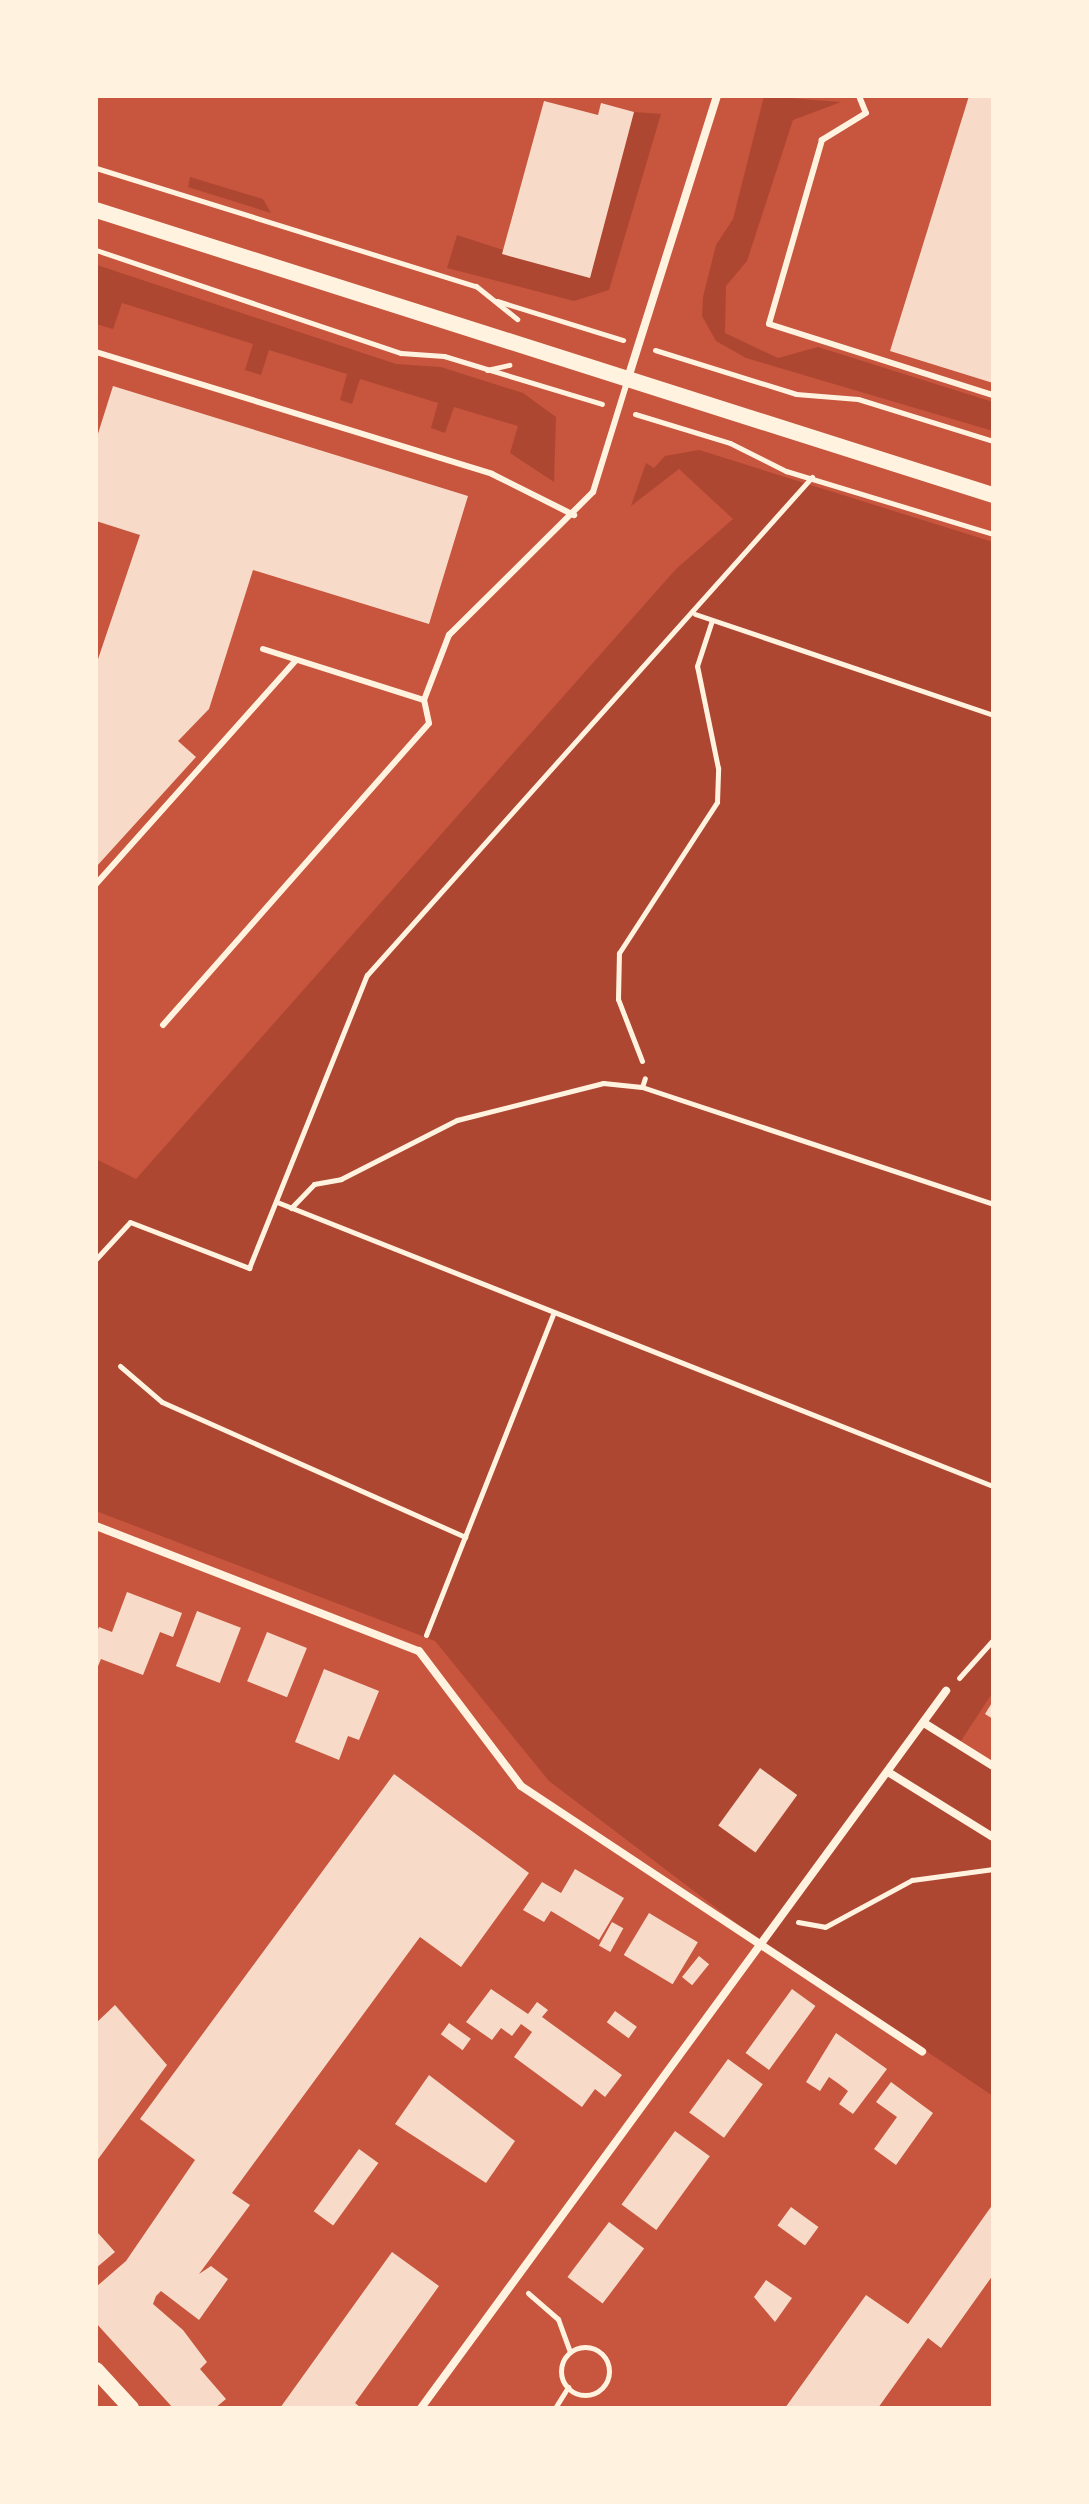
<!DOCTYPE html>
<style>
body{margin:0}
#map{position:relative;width:1089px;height:2504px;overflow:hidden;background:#c8553d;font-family:Karla,sans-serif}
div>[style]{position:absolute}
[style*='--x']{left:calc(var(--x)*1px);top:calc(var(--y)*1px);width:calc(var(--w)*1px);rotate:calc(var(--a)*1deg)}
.green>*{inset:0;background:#ae4732}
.building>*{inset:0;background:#f7dbc8;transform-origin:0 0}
.path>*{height:5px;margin:-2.5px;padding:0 2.5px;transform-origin:2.5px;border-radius:2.5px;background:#fff3e0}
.path>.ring{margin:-2.5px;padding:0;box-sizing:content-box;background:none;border:5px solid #fff3e0;border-radius:50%}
.service>*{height:6px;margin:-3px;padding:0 3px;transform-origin:3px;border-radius:3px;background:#fff3e0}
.minor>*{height:8px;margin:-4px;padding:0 4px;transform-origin:4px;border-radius:4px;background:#fff3e0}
.secondary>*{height:16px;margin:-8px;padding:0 8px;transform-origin:8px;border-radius:8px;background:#fff3e0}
span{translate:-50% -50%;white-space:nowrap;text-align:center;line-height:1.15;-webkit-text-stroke:7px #fff3e0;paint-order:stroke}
.frame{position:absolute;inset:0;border:98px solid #fff3e0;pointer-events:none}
</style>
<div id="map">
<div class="green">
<div style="clip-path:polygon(764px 96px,841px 102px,793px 120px,747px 261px,726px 286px,725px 333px,778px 358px,818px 347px,993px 402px,993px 431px,746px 358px,716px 341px,702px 316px,703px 297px,716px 245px,733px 219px)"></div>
<div style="clip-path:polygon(634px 112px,661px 114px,609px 290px,574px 301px,447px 268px,457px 235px,590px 278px)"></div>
<div style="clip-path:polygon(190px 177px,263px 199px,271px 213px,188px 187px)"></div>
<div style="clip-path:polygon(97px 265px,396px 364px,441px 367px,523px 393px,556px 417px,554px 482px,510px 453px,518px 426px,454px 407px,445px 433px,431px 428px,438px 403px,360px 379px,352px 404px,340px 400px,347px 374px,269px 350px,261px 375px,245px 370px,253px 344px,122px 303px,113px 329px,96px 324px)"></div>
<div style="clip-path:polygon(699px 450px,993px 542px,993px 1692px,959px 1744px,993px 1766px,993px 2096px,736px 1923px,549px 1781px,435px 1641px,96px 1511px,96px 1159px,136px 1179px,676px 569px,733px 519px,679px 469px,631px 506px,646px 463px,654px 468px,665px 456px)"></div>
</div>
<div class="building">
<div style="clip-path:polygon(969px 96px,993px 96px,993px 383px,890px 351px)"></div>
<div style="clip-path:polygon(544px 101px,598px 115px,601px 103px,634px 112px,590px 278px,502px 254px)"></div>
<div style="clip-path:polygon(113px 386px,468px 496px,429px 624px,253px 570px,209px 709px,178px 741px,196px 757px,96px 867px,96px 665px,140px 535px,96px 521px,96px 440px)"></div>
<div style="clip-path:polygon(127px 1592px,182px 1613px,173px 1637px,160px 1632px,143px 1675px,101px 1659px,96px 1671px,96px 1634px,99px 1627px,112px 1632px)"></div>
<div style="left:197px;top:1611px;width:47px;height:59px;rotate:21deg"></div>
<div style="left:267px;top:1632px;width:43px;height:53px;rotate:22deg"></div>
<div style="clip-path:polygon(324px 1669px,379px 1691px,359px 1740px,348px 1736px,339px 1760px,295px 1742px)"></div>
<div style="clip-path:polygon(993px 1701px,993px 1719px,985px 1714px)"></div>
<div style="left:760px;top:1768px;width:46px;height:71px;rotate:36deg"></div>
<div style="clip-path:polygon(394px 1774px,529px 1873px,461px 1967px,420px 1937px,232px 2193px,250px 2205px,199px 2274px,211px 2266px,228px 2279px,199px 2320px,161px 2291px,156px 2296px,153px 2304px,183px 2330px,207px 2362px,200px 2369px,226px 2399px,215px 2408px,173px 2408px,96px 2323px,96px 2287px,126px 2261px,195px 2160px,140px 2119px)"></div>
<div style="clip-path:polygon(575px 1869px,624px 1898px,599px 1940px,551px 1911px,544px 1922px,523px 1910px,542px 1882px,561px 1893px)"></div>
<div style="left:649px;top:1913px;width:57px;height:49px;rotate:31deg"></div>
<div style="left:612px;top:1922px;width:13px;height:27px;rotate:29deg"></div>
<div style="left:699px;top:1956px;width:13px;height:27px;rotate:39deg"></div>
<div style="clip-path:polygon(491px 1989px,528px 2014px,537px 2002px,548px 2010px,542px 2017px,622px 2075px,605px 2097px,595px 2089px,582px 2107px,514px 2057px,532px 2032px,521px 2024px,512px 2036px,501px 2028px,492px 2040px,466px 2022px)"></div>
<div style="left:792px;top:1989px;width:29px;height:79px;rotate:36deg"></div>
<div style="clip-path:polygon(115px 2005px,167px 2065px,96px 2162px,96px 2023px)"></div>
<div style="left:615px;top:2011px;width:27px;height:14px;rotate:36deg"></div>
<div style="left:449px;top:2023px;width:27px;height:14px;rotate:36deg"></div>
<div style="clip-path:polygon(836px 2033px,887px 2069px,853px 2114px,839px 2104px,848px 2091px,839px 2084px,829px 2077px,820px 2091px,806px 2082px)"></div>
<div style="left:728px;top:2059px;width:43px;height:66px;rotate:36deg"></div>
<div style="clip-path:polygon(429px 2075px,515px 2141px,486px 2183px,395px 2124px)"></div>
<div style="clip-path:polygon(891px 2082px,933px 2113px,896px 2165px,874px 2149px,897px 2117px,876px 2102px)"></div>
<div style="left:675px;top:2131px;width:43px;height:91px;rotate:36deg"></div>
<div style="left:359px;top:2149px;width:24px;height:77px;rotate:36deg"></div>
<div style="clip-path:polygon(993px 2204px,993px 2275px,941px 2348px,928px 2338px,878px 2408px,785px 2408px,866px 2295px,908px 2324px)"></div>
<div style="left:791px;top:2207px;width:34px;height:23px;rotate:36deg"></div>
<div style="left:609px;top:2222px;width:44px;height:69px;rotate:37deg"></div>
<div style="clip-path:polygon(98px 2233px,115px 2252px,96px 2268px,96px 2235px)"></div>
<div style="clip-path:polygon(392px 2252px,439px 2286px,355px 2403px,361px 2408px,280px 2408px)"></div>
<div style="clip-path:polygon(766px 2280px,792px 2298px,775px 2322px,754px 2297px)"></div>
</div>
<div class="path">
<div style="--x:96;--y:168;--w:398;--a:17.3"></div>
<div style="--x:476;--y:286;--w:53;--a:38.8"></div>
<div style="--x:96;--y:250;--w:322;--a:18.7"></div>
<div style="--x:401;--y:353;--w:43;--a:4"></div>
<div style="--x:444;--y:356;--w:165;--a:16.9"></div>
<div style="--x:497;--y:301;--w:132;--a:17.2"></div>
<div style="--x:655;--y:350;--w:148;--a:17.3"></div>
<div style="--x:796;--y:394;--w:62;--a:4.6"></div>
<div style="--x:858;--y:399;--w:141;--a:17.3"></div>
<div style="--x:487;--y:370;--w:23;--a:-13"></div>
<div style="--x:635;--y:414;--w:99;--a:17"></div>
<div style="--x:730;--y:443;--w:63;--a:26.6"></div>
<div style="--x:786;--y:471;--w:216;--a:16.9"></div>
<div style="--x:695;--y:614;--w:315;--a:18.7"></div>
<div style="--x:642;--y:1061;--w:66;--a:-111.2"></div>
<div style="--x:618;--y:999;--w:46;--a:-88.8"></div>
<div style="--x:619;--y:953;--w:180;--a:-57"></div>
<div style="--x:717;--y:802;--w:34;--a:-88"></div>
<div style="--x:718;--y:768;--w:104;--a:-101.6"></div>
<div style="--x:697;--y:666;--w:48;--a:-71.9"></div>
<div style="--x:642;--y:1087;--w:9;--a:-72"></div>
<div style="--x:277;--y:1202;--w:770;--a:21.64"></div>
<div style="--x:291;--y:1208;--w:33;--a:-46"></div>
<div style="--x:314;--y:1184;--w:27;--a:-10"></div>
<div style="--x:341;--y:1179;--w:130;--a:-27"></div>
<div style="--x:457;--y:1120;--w:151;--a:-14.2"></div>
<div style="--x:603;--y:1083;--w:39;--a:6"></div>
<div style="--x:642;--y:1087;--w:370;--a:18.4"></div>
<div style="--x:96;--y:1259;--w:50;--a:-47.4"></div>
<div style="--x:130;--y:1222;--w:128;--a:21.1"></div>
<div style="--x:249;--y:1268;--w:316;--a:-68.1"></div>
<div style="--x:367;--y:975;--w:668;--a:-48.22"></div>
<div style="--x:120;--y:1366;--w:55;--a:40.6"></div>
<div style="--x:162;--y:1402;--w:332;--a:24"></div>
<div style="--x:426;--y:1635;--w:347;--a:-68.4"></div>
<div style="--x:959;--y:1678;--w:51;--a:-48.2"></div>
<div style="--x:798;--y:1922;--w:27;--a:10"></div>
<div style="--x:825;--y:1927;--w:99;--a:-28.4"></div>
<div style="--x:912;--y:1880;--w:82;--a:-7.7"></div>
<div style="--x:528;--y:2293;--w:40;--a:41"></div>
<div style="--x:558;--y:2319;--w:35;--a:70"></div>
<div class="ring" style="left:561px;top:2347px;width:43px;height:43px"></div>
<div style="--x:555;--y:2408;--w:25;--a:-58"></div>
</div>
<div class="service">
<div style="--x:859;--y:96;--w:18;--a:68"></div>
<div style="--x:866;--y:113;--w:52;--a:148.5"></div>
<div style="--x:822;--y:140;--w:191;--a:106.1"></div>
<div style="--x:769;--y:324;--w:235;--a:17.6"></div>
<div style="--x:96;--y:352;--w:414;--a:17.1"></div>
<div style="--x:492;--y:474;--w:92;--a:26.6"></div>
<div style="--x:263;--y:649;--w:169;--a:17.6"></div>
<div style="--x:424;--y:700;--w:70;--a:-69"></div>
<div style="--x:449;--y:635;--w:203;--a:-44.8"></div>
<div style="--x:593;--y:492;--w:115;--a:-72.8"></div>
<div style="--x:96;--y:884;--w:300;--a:-48.2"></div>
<div style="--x:163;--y:1025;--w:402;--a:-48.6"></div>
<div style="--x:429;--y:723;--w:24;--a:-102"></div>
</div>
<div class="minor">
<div style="--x:628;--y:378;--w:296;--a:-72.5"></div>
<div style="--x:96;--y:1526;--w:346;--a:21.2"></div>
<div style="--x:419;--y:1651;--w:169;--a:52.9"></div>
<div style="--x:521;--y:1786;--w:481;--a:33.5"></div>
<div style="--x:924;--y:1723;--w:81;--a:31.9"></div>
<div style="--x:888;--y:1772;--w:123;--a:31.8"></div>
<div style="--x:421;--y:2408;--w:889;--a:-53.79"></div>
</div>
<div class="secondary">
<div style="--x:96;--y:210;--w:941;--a:17.63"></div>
<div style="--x:96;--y:2370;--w:52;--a:47.4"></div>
</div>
<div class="frame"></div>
</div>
